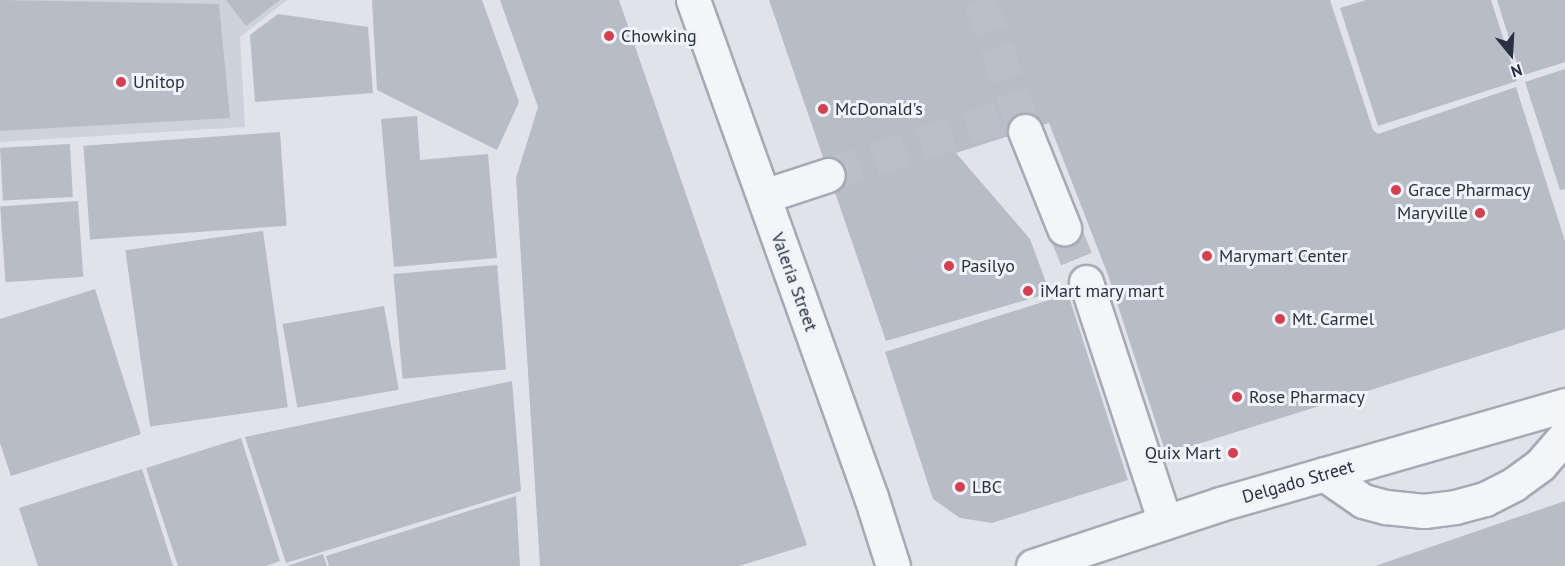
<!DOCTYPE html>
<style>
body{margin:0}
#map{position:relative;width:1565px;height:566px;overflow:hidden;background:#e0e3ea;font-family:"PT Sans",sans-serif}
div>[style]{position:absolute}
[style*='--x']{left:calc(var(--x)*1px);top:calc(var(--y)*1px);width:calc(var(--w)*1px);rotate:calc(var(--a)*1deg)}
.built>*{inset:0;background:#ced2dc}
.building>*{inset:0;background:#b7bcc7;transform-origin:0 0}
.minor-tunnel>*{height:33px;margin-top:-16.5px;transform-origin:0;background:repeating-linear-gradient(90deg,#bbbfc8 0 33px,transparent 0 49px)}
.roads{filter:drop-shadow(2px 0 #a5aab4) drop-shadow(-2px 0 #a5aab4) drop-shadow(0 2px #a5aab4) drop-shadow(0 -2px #a5aab4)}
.minor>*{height:33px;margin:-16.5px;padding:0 16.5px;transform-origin:16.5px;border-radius:16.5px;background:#f3f5f8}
.dots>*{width:16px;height:16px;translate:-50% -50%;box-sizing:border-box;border:3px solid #f0f3f7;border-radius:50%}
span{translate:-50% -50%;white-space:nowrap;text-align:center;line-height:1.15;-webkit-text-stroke:6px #f0f3f7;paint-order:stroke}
.poi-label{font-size:18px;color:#283042}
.left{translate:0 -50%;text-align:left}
.right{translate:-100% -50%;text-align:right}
.street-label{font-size:18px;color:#283042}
.north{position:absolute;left:1481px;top:24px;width:60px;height:60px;-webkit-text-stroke:4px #f0f3f7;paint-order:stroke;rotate:162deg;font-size:16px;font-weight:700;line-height:24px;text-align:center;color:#283042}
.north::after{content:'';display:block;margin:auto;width:21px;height:27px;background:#283042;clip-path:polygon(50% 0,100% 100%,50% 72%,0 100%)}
</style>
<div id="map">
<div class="built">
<div style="clip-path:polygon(0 0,287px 0,240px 37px,245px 127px,0 142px)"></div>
</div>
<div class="building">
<div style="clip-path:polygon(0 0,219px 4px,230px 118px,0 131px)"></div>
<div style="clip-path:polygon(226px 0,280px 0,246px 26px)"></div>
<div style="clip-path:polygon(372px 0,482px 0,519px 102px,497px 150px,377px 90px)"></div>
<div style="clip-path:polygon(500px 0,619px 0,807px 545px,739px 566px,540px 566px,516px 178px,538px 107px)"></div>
<div style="clip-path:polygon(769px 0,1330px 0,1373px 130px,1378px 134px,1516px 87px,1565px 241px,1565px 329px,1166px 454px,1108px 275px,1049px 123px,956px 153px,1030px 239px,1050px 293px,886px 341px)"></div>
<div style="clip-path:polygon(1366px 0,1491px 0,1517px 81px,1378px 126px,1340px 8px)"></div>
<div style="clip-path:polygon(1497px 0,1565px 0,1565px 62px,1521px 76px)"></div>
<div style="clip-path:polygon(278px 14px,368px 27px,373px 93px,255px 102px,250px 35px)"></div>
<div style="clip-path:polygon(1565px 69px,1565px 189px,1560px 190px,1525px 82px)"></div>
<div style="clip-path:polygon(417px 116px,420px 160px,488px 154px,497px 258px,394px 267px,381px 119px)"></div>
<div style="left:280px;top:132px;width:94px;height:197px;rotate:86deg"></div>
<div style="left:70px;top:144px;width:53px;height:70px;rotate:87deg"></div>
<div style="left:78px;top:201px;width:76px;height:78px;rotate:86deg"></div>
<div style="left:263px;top:231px;width:178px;height:139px;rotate:82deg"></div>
<div style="left:497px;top:265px;width:105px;height:104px;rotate:85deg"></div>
<div style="clip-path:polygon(95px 289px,141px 434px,11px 476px,0 443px,0 319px)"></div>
<div style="clip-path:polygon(1068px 294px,1128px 480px,992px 523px,960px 518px,933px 499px,885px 352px)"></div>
<div style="left:384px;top:306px;width:85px;height:103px;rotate:80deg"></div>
<div style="clip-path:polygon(512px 381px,521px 491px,286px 563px,245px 437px)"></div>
<div style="clip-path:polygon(241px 438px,280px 561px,266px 566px,178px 566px,146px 468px)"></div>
<div style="clip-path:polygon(142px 469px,173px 566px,38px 566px,19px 508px)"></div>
<div style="clip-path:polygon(516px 496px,520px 566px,329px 566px,326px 556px)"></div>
<div style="clip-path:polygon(1565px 501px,1565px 566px,1375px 566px)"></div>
<div style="clip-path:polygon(323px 554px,327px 566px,287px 566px)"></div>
</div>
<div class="minor-tunnel">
<div style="--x:980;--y:0;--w:139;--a:71"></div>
<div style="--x:828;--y:175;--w:200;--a:-18.6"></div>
<div style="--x:1064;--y:228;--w:58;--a:67.8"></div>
</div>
<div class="roads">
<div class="minor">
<div style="--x:693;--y:0;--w:528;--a:70.3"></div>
<div style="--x:871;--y:497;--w:72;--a:72.3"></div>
<div style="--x:1025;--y:131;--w:105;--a:68.1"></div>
<div style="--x:764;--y:196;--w:67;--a:-18.2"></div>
<div style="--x:1086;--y:282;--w:253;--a:71.8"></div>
<div style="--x:1324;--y:474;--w:47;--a:34.7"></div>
<div style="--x:1363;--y:501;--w:24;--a:15"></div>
<div style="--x:1386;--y:507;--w:38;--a:6"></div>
<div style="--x:1424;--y:511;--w:31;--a:-7"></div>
<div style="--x:1455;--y:507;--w:31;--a:-15"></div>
<div style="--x:1485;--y:499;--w:33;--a:-27"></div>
<div style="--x:1514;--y:484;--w:32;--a:-36"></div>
<div style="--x:1540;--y:465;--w:38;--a:-49"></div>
<div style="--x:1033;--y:566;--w:197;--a:-18.3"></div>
<div style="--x:1220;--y:504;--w:359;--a:-16"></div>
</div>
</div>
<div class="dots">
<div style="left:609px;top:36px;background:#d44051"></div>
<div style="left:121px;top:82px;background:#d44051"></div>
<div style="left:823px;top:109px;background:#d44051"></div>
<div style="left:1396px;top:190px;background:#d44051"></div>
<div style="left:1480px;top:213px;background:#d44051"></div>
<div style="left:1207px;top:256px;background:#d44051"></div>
<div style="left:949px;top:266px;background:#d44051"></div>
<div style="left:1028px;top:291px;background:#d44051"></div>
<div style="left:1280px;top:319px;background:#d44051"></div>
<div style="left:1237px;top:397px;background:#d44051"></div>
<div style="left:1233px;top:453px;background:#d44051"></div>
<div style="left:960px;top:487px;background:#d44051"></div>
</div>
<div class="poi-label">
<span class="left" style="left:621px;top:36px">Chowking</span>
<span class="left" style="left:133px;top:82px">Unitop</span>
<span class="left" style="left:835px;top:109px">McDonald's</span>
<span class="left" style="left:1408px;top:190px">Grace Pharmacy</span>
<span class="right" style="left:1468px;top:213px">Maryville</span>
<span class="left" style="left:1219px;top:256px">Marymart Center</span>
<span class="left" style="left:961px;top:266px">Pasilyo</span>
<span class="left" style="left:1040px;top:291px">iMart mary mart</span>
<span class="left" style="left:1292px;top:319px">Mt. Carmel</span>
<span class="left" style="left:1249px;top:397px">Rose Pharmacy</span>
<span class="right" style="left:1221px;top:453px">Quix Mart</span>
<span class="left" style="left:972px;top:487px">LBC</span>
</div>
<div class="street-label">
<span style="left:794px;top:282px;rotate:70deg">Valeria Street</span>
<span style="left:1298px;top:482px;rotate:-16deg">Delgado Street</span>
</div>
<div class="north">N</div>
</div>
